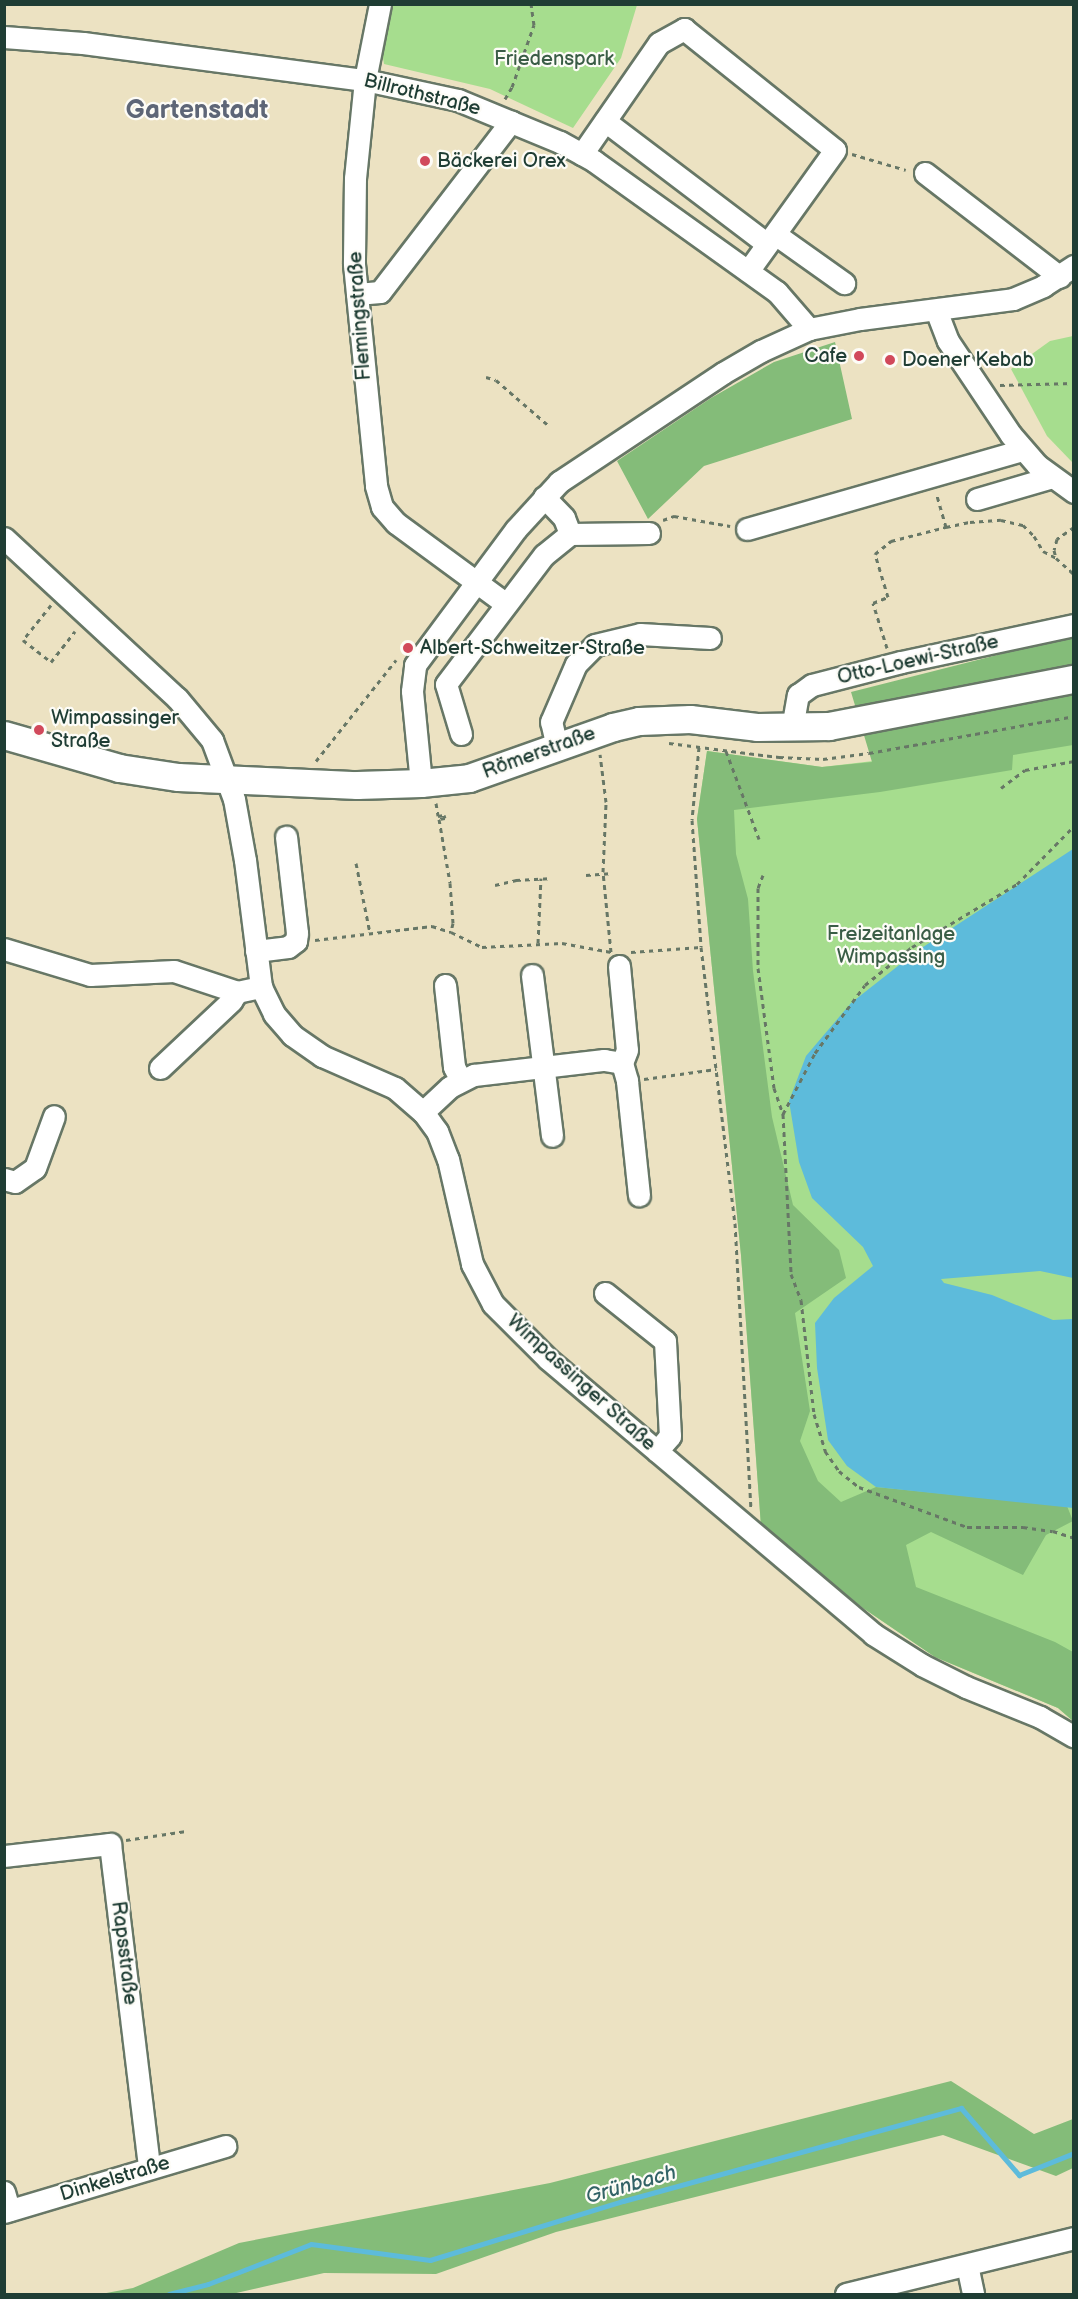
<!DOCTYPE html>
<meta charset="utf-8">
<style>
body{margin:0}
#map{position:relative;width:1078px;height:2299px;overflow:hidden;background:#ece2c2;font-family:"Balsamiq Sans",sans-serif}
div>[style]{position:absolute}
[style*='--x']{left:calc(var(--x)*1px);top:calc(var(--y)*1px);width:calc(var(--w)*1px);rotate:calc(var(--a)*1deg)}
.green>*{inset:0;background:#a6dd8e}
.forest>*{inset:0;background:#84bc79}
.water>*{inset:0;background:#5dbbdb}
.stream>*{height:5px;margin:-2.5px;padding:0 2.5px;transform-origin:2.5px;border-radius:2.5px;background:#5dbbdb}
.path>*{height:3px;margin-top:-1.5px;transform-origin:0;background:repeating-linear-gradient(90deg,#677766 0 4.5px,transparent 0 9px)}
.roads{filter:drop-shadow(2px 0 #677766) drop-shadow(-2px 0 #677766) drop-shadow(0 2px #677766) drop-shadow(0 -2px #677766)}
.minor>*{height:21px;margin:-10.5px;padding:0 10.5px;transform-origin:10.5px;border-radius:10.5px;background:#fff}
.major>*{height:27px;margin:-13.5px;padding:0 13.5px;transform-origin:13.5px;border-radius:13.5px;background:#fff}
.dots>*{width:16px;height:16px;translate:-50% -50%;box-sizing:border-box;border:3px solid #fdfcf7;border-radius:50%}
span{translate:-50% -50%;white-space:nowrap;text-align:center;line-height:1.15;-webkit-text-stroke:4.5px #fdfcf7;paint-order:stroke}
.park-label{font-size:20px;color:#3a5d46}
.street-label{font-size:20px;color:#1f3d34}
.poi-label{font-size:20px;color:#1f3d34}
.left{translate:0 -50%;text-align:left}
.right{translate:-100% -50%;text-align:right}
.water-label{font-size:21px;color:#326366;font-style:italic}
.district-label{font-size:26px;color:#5e6677;font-weight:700}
.frame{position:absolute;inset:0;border:6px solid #1f3d34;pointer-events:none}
</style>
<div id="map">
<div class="green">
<div style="clip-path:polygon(388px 5px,637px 5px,621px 58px,573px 128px,490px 89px,384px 64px,381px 45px)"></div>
<div style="clip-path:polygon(1073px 336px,1074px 336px,1073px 463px,1047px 436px,1011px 369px,1050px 341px)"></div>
<div style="clip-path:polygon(1073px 716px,1073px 1721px,1058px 1708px,935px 1657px,863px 1608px,761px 1526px,741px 1255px,697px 819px,707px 751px,822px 767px,873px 761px)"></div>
</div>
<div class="forest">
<div style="clip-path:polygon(835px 342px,852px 419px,704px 466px,648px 519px,617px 461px,711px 398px,774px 362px)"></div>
<div style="clip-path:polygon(1073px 636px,1073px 745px,1013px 755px,1012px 770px,880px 792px,734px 810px,736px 854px,748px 899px,753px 971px,772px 1117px,793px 1205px,839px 1250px,846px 1278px,795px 1313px,810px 1411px,800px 1441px,818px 1481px,841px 1502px,876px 1487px,1067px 1506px,1073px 1521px,1046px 1535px,1023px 1575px,931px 1532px,906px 1545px,916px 1587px,1055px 1642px,1073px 1652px,1073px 1721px,1058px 1708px,935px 1657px,863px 1608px,761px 1526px,741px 1255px,697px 819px,707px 751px,822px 767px,872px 762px,851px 692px)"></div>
<div style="clip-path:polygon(951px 2081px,1034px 2134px,1073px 2119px,1073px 2168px,1056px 2176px,943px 2135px,556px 2232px,436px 2274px,324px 2273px,232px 2294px,101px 2294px,133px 2288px,239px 2243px,550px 2183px)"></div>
</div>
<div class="water">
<div style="clip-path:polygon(1073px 849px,1073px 1278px,1040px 1271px,941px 1279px,944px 1283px,992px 1295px,1053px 1320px,1073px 1319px,1073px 1508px,876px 1487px,847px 1466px,828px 1440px,817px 1368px,815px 1323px,834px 1298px,873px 1266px,863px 1247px,812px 1198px,799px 1162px,789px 1101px,806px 1056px,851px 1003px,917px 951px)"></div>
</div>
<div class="stream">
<div style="--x:169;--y:2294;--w:40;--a:-14.4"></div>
<div style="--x:208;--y:2284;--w:110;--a:-21.2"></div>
<div style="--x:311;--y:2244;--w:120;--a:7.7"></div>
<div style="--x:430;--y:2260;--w:202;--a:-17"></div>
<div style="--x:623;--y:2201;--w:351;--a:-15.4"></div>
<div style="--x:961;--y:2108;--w:89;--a:49.1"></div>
<div style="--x:1019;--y:2175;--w:59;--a:-21.8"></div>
</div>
<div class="path">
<div style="--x:505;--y:99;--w:14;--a:-60"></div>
<div style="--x:512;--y:87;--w:66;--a:-70.5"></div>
<div style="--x:534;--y:25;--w:21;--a:-98"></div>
<div style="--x:852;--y:154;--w:56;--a:16.5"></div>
<div style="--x:486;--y:377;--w:10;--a:17"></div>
<div style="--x:496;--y:380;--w:69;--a:40.9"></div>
<div style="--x:1000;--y:385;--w:74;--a:-1.5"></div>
<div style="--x:663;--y:520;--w:12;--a:-20"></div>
<div style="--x:674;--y:516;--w:57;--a:10.1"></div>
<div style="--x:946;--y:527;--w:25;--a:-12"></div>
<div style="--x:970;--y:522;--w:31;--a:-4"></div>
<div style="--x:1001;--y:520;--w:23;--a:13"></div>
<div style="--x:1023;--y:525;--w:16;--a:45"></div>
<div style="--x:1034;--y:536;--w:17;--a:59"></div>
<div style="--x:1043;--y:551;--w:15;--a:28"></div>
<div style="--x:1074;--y:527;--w:21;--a:145"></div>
<div style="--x:1057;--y:539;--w:11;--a:105"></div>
<div style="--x:1054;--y:550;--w:8;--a:76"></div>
<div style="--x:1056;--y:558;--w:24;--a:42"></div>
<div style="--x:51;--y:605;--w:45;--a:128.7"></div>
<div style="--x:23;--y:640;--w:36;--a:38"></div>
<div style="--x:51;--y:662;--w:39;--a:-52"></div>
<div style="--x:887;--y:648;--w:47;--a:-107.3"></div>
<div style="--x:873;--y:603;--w:16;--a:-22"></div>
<div style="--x:888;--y:597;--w:45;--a:-106.8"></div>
<div style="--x:875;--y:554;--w:21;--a:-39"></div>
<div style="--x:891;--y:541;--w:57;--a:-14.3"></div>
<div style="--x:946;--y:527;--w:35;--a:-106"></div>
<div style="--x:669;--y:743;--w:111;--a:7.3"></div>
<div style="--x:779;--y:757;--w:44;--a:2.6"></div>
<div style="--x:823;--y:759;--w:46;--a:-7.4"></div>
<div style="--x:869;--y:753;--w:208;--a:-10.2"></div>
<div style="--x:699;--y:747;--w:73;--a:95.5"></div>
<div style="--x:692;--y:820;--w:127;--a:85.9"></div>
<div style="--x:701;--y:947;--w:278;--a:83"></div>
<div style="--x:735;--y:1223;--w:284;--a:86.8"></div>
<div style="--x:726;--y:751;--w:94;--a:69.4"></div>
<div style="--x:316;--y:761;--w:129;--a:-51.6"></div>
<div style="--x:1001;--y:788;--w:30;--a:-37"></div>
<div style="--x:1025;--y:770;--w:50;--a:-10.4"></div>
<div style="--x:436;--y:803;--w:13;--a:81"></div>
<div style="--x:438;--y:816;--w:6;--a:-9"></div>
<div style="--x:444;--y:815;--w:3;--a:72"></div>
<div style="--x:445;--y:818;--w:6;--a:171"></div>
<div style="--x:439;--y:819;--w:65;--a:80.2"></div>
<div style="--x:450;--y:883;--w:40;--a:85.7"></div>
<div style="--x:453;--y:923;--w:9;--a:103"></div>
<div style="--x:356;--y:863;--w:71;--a:78.7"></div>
<div style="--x:586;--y:875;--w:27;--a:-4"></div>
<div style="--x:763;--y:875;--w:14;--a:111"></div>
<div style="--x:758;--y:888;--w:80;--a:90"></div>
<div style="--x:758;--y:968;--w:121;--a:82.4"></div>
<div style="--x:774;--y:1088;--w:28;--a:71"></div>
<div style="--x:783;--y:1114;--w:160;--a:87.1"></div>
<div style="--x:791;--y:1274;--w:28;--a:69"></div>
<div style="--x:801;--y:1300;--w:115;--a:83.5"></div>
<div style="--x:814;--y:1414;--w:39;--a:73"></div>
<div style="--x:825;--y:1451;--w:24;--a:55"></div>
<div style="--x:839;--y:1471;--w:26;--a:39"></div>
<div style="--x:859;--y:1487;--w:115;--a:20.3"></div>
<div style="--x:967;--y:1527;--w:56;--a:0"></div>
<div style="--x:1023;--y:1527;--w:30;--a:8"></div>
<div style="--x:1053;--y:1531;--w:22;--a:18"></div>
<div style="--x:495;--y:885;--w:22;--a:-13"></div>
<div style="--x:516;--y:880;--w:33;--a:-3"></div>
<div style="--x:315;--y:940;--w:118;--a:-6.8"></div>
<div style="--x:432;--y:926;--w:20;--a:18"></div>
<div style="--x:451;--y:932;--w:34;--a:26"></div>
<div style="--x:482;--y:947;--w:80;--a:-2.9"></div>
<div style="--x:562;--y:943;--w:50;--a:10.4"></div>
<div style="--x:611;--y:952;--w:80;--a:-95.7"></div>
<div style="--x:603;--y:872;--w:70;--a:-87.5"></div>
<div style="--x:606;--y:802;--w:48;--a:-97.1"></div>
<div style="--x:538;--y:943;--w:65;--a:-87.4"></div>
<div style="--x:631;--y:952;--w:70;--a:-4.1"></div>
<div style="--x:644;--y:1079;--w:73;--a:-7.9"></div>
<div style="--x:783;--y:1114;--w:69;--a:-62.3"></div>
<div style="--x:815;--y:1053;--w:84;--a:-53.7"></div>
<div style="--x:865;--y:985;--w:60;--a:-39"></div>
<div style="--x:912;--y:947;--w:122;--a:-31"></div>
<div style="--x:1017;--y:884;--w:81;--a:-45.5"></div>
<div style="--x:126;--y:1840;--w:61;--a:-8.5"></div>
</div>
<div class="roads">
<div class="minor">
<div style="--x:380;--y:4;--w:77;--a:101.2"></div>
<div style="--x:365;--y:80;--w:99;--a:95.8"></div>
<div style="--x:355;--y:178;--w:86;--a:90.7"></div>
<div style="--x:354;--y:264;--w:223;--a:84.3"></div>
<div style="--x:376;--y:486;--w:22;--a:74"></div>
<div style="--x:382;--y:507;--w:21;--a:49"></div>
<div style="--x:396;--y:523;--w:135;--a:36.3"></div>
<div style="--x:4;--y:37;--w:79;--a:4.3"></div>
<div style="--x:83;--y:43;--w:284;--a:7.5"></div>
<div style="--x:365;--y:80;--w:95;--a:12.1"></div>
<div style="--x:458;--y:100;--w:110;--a:22.4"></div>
<div style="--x:560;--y:142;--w:39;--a:29"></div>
<div style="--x:594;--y:161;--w:225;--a:35.6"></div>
<div style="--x:777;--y:292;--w:49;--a:49.1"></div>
<div style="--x:605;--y:121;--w:203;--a:37.2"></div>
<div style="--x:582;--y:154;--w:135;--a:-55.3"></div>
<div style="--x:659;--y:43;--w:29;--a:-29"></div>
<div style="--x:684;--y:29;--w:193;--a:38.7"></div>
<div style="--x:835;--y:150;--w:149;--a:125.7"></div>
<div style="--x:925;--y:173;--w:170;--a:37.6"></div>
<div style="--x:775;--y:234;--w:85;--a:35.4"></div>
<div style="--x:357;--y:294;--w:23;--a:-5"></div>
<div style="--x:380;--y:292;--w:215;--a:-52.5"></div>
<div style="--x:936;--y:310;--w:33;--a:69"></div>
<div style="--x:948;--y:341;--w:113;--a:56.2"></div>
<div style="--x:1011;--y:435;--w:40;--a:49"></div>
<div style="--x:1037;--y:465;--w:46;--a:36.1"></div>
<div style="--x:544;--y:497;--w:29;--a:46"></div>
<div style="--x:564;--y:518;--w:17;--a:69"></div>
<div style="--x:977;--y:499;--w:78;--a:-16.3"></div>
<div style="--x:747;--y:529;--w:286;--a:-16"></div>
<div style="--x:4;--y:538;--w:236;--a:42.8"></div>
<div style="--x:177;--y:698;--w:55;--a:50.2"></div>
<div style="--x:212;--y:740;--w:63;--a:69.6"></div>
<div style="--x:234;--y:799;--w:62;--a:79.8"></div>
<div style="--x:245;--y:860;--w:128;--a:82.8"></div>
<div style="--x:261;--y:987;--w:30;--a:64"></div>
<div style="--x:274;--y:1014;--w:28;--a:49"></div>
<div style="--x:292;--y:1035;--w:37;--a:35"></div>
<div style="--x:322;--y:1056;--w:80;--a:23.7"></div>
<div style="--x:395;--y:1088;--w:37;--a:41"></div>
<div style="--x:423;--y:1112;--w:24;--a:54"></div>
<div style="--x:437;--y:1131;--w:30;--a:69"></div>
<div style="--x:448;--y:1159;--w:108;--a:77.1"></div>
<div style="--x:472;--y:1264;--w:45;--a:62.3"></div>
<div style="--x:493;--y:1304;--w:78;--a:45"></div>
<div style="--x:548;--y:1359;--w:426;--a:40.2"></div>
<div style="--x:873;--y:1634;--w:58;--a:32.3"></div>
<div style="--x:922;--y:1665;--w:49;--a:26.6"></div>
<div style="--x:966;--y:1687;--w:80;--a:22.1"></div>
<div style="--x:1040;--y:1717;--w:39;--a:30"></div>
<div style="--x:792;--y:728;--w:34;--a:-80"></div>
<div style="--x:798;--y:695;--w:17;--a:-36"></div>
<div style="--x:812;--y:685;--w:92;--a:-14.5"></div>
<div style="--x:901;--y:662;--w:177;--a:-12.1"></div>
<div style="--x:461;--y:734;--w:52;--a:-106.7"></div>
<div style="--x:446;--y:684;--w:162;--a:-52.8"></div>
<div style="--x:544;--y:555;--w:33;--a:-39"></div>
<div style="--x:570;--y:534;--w:79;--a:-0.7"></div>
<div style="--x:557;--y:747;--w:26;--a:-103"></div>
<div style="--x:551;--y:722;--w:63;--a:-66.7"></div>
<div style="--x:576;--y:664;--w:27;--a:-45"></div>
<div style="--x:595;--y:645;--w:46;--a:-13.7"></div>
<div style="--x:640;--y:634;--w:70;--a:3.3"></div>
<div style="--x:421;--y:783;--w:92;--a:-95.6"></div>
<div style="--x:412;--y:691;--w:26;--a:-83"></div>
<div style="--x:415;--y:665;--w:169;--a:-53.4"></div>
<div style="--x:516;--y:529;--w:64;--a:-47.5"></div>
<div style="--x:559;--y:482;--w:197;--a:-33.6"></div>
<div style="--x:723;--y:373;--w:44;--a:-30.1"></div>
<div style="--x:761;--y:351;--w:53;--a:-24.6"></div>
<div style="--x:809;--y:329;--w:52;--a:-11.1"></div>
<div style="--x:860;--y:319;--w:154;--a:-7.4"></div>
<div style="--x:1013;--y:299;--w:33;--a:-23"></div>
<div style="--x:1043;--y:286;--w:37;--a:-33"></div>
<div style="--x:4;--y:949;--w:90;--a:16.8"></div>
<div style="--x:90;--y:975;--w:84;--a:-2.7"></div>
<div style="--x:174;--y:971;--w:66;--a:18.4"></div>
<div style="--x:237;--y:992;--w:25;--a:-12"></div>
<div style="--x:256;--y:951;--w:32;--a:-7"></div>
<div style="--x:288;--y:947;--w:10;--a:-37"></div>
<div style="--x:296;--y:941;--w:8;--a:-83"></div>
<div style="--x:297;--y:933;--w:97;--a:-96.5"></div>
<div style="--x:619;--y:966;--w:84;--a:84.6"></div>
<div style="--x:627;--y:1050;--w:14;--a:111"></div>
<div style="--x:532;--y:975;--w:162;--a:82.9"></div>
<div style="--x:445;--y:985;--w:82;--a:83.7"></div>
<div style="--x:454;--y:1067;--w:15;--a:62"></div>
<div style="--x:160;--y:1068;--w:98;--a:-43.3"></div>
<div style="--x:231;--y:1001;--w:11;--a:-56"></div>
<div style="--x:423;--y:1112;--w:37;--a:-43"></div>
<div style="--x:450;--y:1087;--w:27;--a:-27"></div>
<div style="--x:474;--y:1075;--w:131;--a:-6.6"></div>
<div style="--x:604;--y:1060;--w:18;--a:9"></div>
<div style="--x:622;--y:1063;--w:19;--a:74"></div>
<div style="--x:627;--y:1081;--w:115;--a:84"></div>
<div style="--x:4;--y:1179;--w:11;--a:15"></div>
<div style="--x:15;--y:1182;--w:24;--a:-35"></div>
<div style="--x:35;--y:1168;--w:55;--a:-69.9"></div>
<div style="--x:605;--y:1293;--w:77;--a:38.7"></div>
<div style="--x:665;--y:1341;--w:95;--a:87"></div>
<div style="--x:670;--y:1436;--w:20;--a:131"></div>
<div style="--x:4;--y:1856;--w:107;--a:-6.5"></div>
<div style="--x:110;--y:1844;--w:326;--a:83.1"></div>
<div style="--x:4;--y:2192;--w:19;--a:74"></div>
<div style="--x:4;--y:2212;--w:231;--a:-16.6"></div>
<div style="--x:967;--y:2265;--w:30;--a:78"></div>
<div style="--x:846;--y:2294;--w:235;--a:-13.8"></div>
</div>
<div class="major">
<div style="--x:4;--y:735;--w:120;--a:16"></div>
<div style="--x:119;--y:768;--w:60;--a:8.7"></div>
<div style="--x:178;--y:777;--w:179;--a:2.6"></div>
<div style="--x:357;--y:785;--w:64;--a:-1.8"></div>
<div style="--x:421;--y:783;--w:48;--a:-5.9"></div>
<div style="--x:469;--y:778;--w:153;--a:-19.5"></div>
<div style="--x:613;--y:727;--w:27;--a:-13"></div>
<div style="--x:639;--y:721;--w:51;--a:-2.2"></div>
<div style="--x:690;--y:719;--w:67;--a:6.8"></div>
<div style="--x:757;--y:727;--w:72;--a:-0.8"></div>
<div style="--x:829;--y:726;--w:249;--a:-10.9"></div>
</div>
</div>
<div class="dots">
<div style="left:425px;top:161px;background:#d1495b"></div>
<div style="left:859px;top:356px;background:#d1495b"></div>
<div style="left:890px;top:360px;background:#d1495b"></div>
<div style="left:408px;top:648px;background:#d1495b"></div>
<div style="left:39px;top:730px;background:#d1495b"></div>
</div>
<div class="park-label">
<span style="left:554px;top:59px">Friedenspark</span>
<span style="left:891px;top:946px">Freizeitanlage<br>Wimpassing</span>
</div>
<div class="street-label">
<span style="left:422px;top:95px;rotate:14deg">Billrothstraße</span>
<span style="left:360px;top:316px;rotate:-94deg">Flemingstraße</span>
<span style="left:918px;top:660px;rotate:-13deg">Otto-Loewi-Straße</span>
<span style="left:539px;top:753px;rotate:-20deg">Römerstraße</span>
<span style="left:581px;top:1383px;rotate:42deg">Wimpassinger Straße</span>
<span style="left:124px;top:1953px;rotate:83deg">Rapsstraße</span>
<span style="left:115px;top:2179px;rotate:-17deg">Dinkelstraße</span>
</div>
<div class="poi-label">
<span class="left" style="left:437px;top:161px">Bäckerei Orex</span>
<span class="right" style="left:847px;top:356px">Cafe</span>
<span class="left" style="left:902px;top:360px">Doener Kebab</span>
<span class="left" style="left:420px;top:648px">Albert-Schweitzer-Straße</span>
<span class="left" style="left:51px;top:730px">Wimpassinger<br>Straße</span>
</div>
<div class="water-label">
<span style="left:631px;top:2185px;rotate:-16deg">Grünbach</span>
</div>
<div class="district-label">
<span style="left:197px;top:111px">Gartenstadt</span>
</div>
<div class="frame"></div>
</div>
